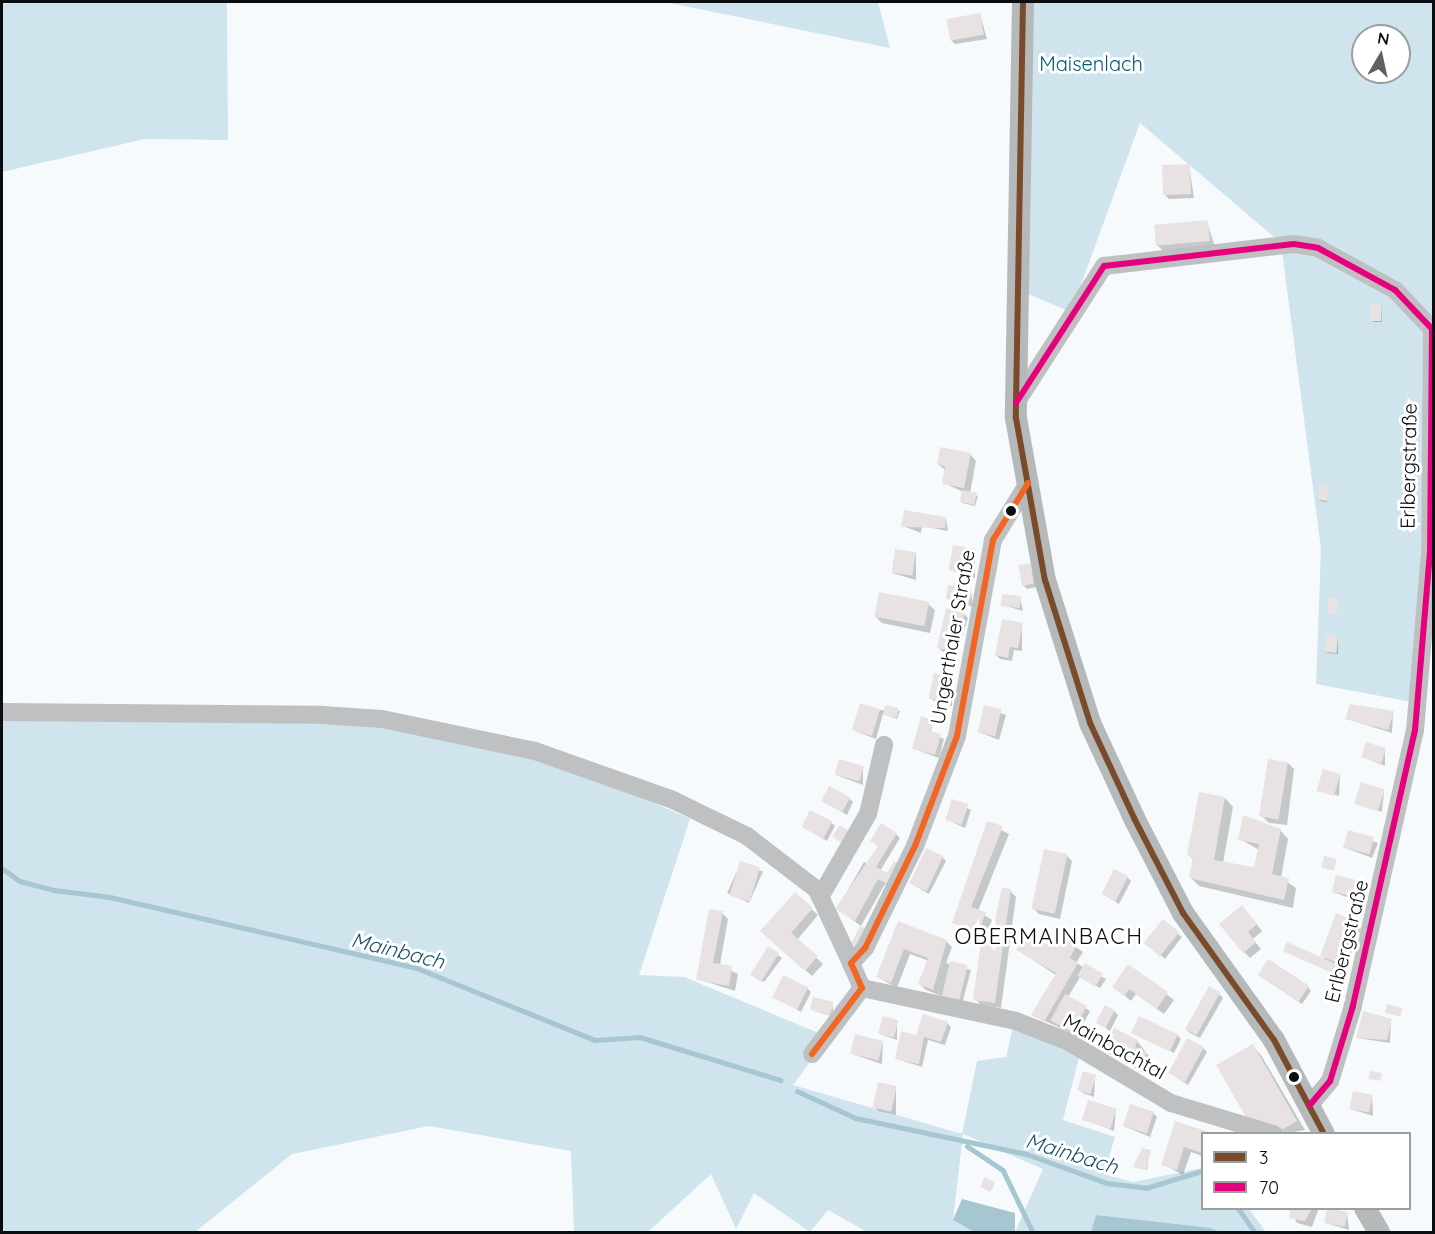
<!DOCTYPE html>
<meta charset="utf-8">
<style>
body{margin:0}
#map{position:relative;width:1435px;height:1234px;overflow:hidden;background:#f7fafc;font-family:Quicksand,sans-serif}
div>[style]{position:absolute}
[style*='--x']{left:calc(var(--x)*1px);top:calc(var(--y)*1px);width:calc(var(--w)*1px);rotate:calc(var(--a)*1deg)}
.green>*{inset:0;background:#cfe4ed}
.water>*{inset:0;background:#a6c6d1}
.shadow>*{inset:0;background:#0003;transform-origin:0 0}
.stream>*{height:4.5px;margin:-2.25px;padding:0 2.25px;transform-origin:2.25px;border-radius:2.25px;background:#a6c6d1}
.building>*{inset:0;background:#e9e2e3;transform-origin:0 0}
.minor>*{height:18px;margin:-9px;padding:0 9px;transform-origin:9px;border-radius:9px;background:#bfc0c1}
.major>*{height:22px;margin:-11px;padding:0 11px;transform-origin:11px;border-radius:11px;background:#b6b9ba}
.bus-1>*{height:6px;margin:-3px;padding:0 3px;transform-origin:3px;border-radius:3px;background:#7a4b2a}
.bus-2>*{height:6px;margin:-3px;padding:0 3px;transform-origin:3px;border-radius:3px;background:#e5007d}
.bus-3>*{height:6px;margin:-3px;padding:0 3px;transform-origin:3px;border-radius:3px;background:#f26522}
.dots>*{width:16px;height:16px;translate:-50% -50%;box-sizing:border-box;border:3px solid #fff;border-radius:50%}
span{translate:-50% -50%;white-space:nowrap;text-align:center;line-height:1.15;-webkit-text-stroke:6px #fff;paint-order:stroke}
.park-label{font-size:20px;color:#005a72}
.street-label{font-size:20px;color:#0b0e10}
.water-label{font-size:21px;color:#1a5366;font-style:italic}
.quarter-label{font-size:22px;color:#0b0e10;letter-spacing:1.5px}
.frame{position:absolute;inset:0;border:3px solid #0b0e10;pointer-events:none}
.legend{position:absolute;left:1201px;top:1132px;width:210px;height:78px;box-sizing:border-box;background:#fff;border:2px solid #9d9f9f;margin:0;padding:8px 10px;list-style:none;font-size:18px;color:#0b0e10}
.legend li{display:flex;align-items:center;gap:12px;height:30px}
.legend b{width:30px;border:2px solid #9d9f9f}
.north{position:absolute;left:1351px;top:24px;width:60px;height:60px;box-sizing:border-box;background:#fff;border:2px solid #9d9f9f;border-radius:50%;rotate:9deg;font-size:16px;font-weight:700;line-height:24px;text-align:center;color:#0b0e10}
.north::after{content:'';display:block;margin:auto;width:21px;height:27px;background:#5e6163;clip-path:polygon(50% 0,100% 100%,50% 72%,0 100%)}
</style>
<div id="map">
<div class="green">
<div style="clip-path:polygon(2px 2px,227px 2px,228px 140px,145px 139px,2px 172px)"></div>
<div style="clip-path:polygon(664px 2px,878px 2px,890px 48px)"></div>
<div style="clip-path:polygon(evenodd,1030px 2px,1433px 2px,1434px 323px,1412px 702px,1316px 684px,1321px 549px,1281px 243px,1140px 123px,1071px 312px,1023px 292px,1030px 2px,1363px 36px,1399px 36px,1399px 72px,1363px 72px,1363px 36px)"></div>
<div style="clip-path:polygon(2px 713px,362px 717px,548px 755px,690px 819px,639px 975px,684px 977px,828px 1037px,793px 1085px,962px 1134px,977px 1061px,1006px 1057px,1013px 1027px,1080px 1054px,1063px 1120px,1115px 1137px,1104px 1174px,1133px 1182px,1202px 1168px,1202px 1208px,1249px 1209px,1266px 1232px,1219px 1232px,1096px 1215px,1091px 1232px,1015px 1232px,1043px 1169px,963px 1134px,953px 1220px,974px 1232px,867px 1232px,828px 1210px,810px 1232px,754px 1193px,736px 1229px,711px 1174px,648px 1232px,574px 1232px,571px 1151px,429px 1126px,292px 1154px,195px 1232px,2px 1232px)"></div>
</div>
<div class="water">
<div style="clip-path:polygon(962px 1199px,1015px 1213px,1015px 1232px,974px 1232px,953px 1220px)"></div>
<div style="clip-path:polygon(1096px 1215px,1210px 1228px,1219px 1232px,1091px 1232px)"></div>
</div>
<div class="shadow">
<div style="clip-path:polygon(980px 14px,987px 39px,955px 44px,951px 40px)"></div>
<div style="clip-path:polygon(1189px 165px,1194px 198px,1169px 199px,1165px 195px)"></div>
<div style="clip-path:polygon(1207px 222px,1215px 247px,1163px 251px,1157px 245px)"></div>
<div style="clip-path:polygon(1381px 305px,1382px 322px,1373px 322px,1371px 320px)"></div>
<div style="clip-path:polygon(970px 454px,976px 461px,970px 493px,978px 496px,975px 506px,962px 503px,963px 492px,944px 483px,945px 470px,938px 464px)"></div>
<div style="clip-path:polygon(1328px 487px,1327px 502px,1320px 501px,1318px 499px)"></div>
<div style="clip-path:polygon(946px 519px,948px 531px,922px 526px,921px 533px,903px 526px)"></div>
<div style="clip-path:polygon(975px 551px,975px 578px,950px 570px)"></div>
<div style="clip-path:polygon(916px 554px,916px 580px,892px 573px)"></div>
<div style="clip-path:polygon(1030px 565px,1037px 587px,1027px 589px,1023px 585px)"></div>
<div style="clip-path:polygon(971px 591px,973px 607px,947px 599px)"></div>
<div style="clip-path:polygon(1020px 598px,1023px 611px,1002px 605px)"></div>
<div style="clip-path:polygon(928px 604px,935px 610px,930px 633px,882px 623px,876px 617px)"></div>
<div style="clip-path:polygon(964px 614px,968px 618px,956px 655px,943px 652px,939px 648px)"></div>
<div style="clip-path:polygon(1022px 624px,1022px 651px,1014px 650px,1012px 661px,1000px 659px,996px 655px)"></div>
<div style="clip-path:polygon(1338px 638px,1338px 654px,1327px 653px,1326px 652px)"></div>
<div style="clip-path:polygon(953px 679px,952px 706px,935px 702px,931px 698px)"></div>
<div style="clip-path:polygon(985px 707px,1006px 715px,999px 740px,979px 732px)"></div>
<div style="clip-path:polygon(880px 710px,900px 711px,897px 719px,883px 714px,876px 739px,853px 730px)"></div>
<div style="clip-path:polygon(1393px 713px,1392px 733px,1347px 719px)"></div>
<div style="clip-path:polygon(932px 721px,931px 733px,944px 739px,939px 758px,914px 749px)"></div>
<div style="clip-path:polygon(1385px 749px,1385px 766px,1363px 757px)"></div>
<div style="clip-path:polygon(1288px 763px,1294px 769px,1287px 825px,1269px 823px,1262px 816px)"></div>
<div style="clip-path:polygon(863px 767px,863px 785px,836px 775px)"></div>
<div style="clip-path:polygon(1340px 775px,1339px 796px,1318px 790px)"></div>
<div style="clip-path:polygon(1384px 792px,1382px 812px,1356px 803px)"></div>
<div style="clip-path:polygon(849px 798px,853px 802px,847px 815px,823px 801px)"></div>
<div style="clip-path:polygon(1225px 798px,1233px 807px,1223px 863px,1255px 869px,1259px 850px,1240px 839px,1280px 830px,1288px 839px,1281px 878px,1296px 888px,1293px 908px,1199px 886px,1191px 878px,1194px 860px,1189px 855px)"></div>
<div style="clip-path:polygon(952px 801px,971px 810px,965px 828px,946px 819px)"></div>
<div style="clip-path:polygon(831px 822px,835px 826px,827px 841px,803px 827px)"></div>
<div style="clip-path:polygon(988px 823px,1009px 834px,978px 911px,992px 920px,986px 937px,954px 923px)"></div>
<div style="left:1349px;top:832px;width:31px;height:16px;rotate:21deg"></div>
<div style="clip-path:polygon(896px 834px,900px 838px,880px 871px,897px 891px,885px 884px,861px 926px,837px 909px,864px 862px,876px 868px,879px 847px,872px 841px)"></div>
<div style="clip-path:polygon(1066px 855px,1072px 861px,1060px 919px,1039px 914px,1033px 908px)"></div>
<div style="clip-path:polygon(942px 857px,946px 861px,929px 894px,910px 883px)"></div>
<div style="left:741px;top:862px;width:24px;height:34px;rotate:24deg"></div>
<div style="clip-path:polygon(1127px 877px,1131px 881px,1119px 904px,1103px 894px)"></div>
<div style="clip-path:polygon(1366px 885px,1366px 904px,1333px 892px)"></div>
<div style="clip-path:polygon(1010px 891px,1016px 897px,1001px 1008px,981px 1005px,975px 999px)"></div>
<div style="clip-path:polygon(795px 894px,818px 915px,797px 940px,823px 964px,812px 976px,769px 937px)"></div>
<div style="clip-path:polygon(722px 913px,728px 919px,720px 965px,738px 974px,735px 991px,698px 979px)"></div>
<div style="clip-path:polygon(1248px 913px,1262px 931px,1253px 939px,1261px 949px,1250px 958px,1244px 952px)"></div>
<div style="clip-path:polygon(1163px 922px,1182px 937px,1165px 959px,1150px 947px)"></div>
<div style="clip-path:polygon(1355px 922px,1361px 929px,1342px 977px,1285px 950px,1328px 962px,1321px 955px)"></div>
<div style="clip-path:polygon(899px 923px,946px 941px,952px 947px,946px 963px,971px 970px,962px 1004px,926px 990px,920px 984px,929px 961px,910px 954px,897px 988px,878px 977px)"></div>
<div style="clip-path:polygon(1059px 935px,1083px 952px,1076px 963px,1106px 979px,1100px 988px,1080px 977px,1068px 997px,1090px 1011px,1077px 1036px,1033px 1015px,1056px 975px,1018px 950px,1052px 949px)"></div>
<div style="clip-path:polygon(768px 948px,782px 958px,764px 982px,754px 976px)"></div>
<div style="clip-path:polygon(1129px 966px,1174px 1000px,1164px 1014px,1136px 994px,1131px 1001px,1114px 987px)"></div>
<div style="clip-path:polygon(1263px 978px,1308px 987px,1311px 991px,1302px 1004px)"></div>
<div style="clip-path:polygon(807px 988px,811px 992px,801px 1012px,774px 997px)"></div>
<div style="clip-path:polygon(1219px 994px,1223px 998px,1200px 1038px,1190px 1033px,1186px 1029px)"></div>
<div style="clip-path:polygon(832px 1003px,834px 1017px,812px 1010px)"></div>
<div style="clip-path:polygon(1114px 1011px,1118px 1015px,1110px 1031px,1098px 1023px)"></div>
<div style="clip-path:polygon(1391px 1020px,1390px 1043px,1357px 1038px)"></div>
<div style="clip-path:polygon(897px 1021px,897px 1040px,880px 1034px)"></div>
<div style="clip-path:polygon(947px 1023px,951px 1027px,945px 1045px,928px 1040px,922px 1067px,897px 1059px,917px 1036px)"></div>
<div style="clip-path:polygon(1133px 1032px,1177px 1035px,1181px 1039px,1174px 1053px)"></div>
<div style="clip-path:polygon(1137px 1041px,1152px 1060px,1145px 1074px,1105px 1051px)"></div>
<div style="clip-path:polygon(883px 1042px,882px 1064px,852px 1054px)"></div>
<div style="clip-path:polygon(1253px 1046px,1261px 1055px,1305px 1130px,1282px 1134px,1256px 1125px)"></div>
<div style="clip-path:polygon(1203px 1048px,1207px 1052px,1188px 1085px,1170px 1073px)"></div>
<div style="clip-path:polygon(1095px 1077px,1094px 1097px,1083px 1093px,1079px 1090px)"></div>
<div style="clip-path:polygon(896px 1088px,896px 1115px,879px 1111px,875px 1108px)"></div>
<div style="clip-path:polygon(1372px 1097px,1373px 1116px,1351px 1109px)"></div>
<div style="clip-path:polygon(1116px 1110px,1114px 1131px,1084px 1119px)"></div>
<div style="clip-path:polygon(1153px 1113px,1157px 1117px,1150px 1137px,1124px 1126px)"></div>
<div style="clip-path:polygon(1176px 1123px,1209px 1134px,1202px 1134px,1202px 1156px,1191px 1152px,1183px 1175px,1163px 1164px)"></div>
<div style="clip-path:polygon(1150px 1151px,1147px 1170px,1137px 1168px)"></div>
<div style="clip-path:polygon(994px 1184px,990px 1192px,983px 1187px)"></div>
<div style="clip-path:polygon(1281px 1208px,1319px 1208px,1312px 1227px,1297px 1223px,1292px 1211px)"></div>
<div style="clip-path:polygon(1347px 1213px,1349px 1230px,1326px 1223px)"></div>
</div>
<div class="stream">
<div style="--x:2;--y:868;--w:22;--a:36"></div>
<div style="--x:20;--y:881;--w:35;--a:15"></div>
<div style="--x:54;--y:890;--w:56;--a:7.1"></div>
<div style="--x:110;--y:897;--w:315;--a:13"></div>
<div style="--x:417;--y:968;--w:192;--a:22"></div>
<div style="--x:595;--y:1040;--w:45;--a:-3.8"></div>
<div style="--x:640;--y:1037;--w:147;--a:17"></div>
<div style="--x:797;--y:1091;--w:65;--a:24.6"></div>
<div style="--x:856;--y:1118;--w:175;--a:11.9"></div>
<div style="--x:1027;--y:1154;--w:85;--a:19.9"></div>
<div style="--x:1107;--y:1183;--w:39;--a:7"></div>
<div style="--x:1146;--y:1188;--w:59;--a:-16.9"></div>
<div style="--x:967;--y:1146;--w:43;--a:33.7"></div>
<div style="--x:1003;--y:1170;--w:69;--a:64.2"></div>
<div style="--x:1238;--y:1208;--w:29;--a:55"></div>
</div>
<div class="building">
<div style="left:980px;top:13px;width:22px;height:34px;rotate:80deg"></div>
<div style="left:1190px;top:164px;width:30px;height:28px;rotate:88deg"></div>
<div style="left:1208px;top:220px;width:21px;height:54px;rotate:85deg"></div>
<div style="clip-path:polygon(1371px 303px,1381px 304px,1381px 321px,1370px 321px)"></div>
<div style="clip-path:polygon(940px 447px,971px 453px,964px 488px,942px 484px,945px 466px,937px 464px)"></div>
<div style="left:1320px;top:484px;width:9px;height:16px;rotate:6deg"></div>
<div style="left:962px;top:490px;width:15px;height:12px;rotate:11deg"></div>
<div style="clip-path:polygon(904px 510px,946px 517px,945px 528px,901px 527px)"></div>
<div style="left:953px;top:545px;width:23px;height:26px;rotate:10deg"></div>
<div style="left:895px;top:549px;width:21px;height:24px;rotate:8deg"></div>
<div style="left:1030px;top:563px;width:21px;height:12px;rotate:79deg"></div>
<div style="left:948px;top:585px;width:24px;height:14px;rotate:9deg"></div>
<div style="left:879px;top:592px;width:51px;height:25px;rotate:11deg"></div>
<div style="left:1002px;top:594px;width:19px;height:12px;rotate:6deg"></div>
<div style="clip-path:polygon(1328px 598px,1338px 598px,1337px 614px,1328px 613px)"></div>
<div style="clip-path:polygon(946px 608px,965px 613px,952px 651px,937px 648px)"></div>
<div style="clip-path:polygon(1002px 619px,1023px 623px,1018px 648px,1010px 647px,1008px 658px,995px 655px)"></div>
<div style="left:1326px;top:635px;width:12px;height:17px;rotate:5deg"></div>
<div style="left:934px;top:673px;width:19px;height:26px;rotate:12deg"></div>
<div style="left:860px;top:703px;width:21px;height:28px;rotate:17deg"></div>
<div style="clip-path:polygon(1350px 704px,1394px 711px,1388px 730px,1345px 719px)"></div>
<div style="left:885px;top:705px;width:14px;height:10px;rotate:12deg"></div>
<div style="left:984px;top:705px;width:18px;height:28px;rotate:13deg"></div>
<div style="clip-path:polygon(921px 716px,933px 720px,930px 731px,941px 734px,935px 755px,912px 749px)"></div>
<div style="left:1366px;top:742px;width:21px;height:16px;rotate:17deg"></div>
<div style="left:839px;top:759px;width:26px;height:16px;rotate:16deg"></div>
<div style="left:1268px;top:759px;width:20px;height:58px;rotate:9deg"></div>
<div style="left:1323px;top:769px;width:18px;height:23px;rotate:16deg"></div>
<div style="left:1361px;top:782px;width:25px;height:23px;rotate:18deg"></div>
<div style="left:829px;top:786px;width:24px;height:17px;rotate:28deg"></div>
<div style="clip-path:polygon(1199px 792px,1225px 797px,1214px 860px,1254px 867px,1259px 844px,1238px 840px,1243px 815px,1281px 829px,1272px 874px,1289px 878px,1284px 900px,1189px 878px,1193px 857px,1187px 855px)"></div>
<div style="left:952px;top:799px;width:17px;height:22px;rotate:17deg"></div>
<div style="left:810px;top:810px;width:25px;height:19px;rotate:27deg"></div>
<div style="clip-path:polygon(987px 821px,1003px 826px,971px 907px,986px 912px,979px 932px,952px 923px)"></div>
<div style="clip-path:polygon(881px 823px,897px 833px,876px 867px,887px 873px,894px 861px,902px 866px,891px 886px,878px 879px,855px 921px,835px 909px,878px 846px,870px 841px)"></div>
<div style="left:840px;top:825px;width:18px;height:14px;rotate:34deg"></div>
<div style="left:1348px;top:830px;width:27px;height:18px;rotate:15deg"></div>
<div style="left:926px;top:848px;width:19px;height:39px;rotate:25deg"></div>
<div style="left:1044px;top:849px;width:24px;height:61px;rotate:12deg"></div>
<div style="left:1324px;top:856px;width:13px;height:12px;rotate:13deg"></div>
<div style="left:740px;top:861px;width:21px;height:36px;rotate:17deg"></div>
<div style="left:1114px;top:869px;width:16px;height:28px;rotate:27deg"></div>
<div style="left:1336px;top:875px;width:32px;height:17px;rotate:14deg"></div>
<div style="clip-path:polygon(1002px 888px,1011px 889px,995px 1003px,973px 1000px,981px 940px,990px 942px)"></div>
<div style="clip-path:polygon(795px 892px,813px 908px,791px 933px,818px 956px,805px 971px,760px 931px)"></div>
<div style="clip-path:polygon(1242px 905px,1257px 924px,1248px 932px,1256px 942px,1243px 953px,1219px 924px)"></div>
<div style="clip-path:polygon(709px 909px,723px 911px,713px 963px,732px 966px,729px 986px,696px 980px)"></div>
<div style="clip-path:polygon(1336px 913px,1356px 921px,1336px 962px,1320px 956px)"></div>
<div style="left:1163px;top:919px;width:21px;height:31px;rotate:39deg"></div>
<div style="clip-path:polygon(898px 921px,947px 940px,933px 990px,918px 984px,928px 958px,904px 949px,891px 983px,876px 977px)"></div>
<div style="left:860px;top:926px;width:9px;height:20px;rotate:27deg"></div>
<div style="clip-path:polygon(1027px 932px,1051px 947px,1059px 933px,1077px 944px,1070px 958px,1078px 963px,1044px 1022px,1031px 1015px,1056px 973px,1016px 950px)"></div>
<div style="left:1287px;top:942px;width:60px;height:10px;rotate:24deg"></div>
<div style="left:768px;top:946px;width:13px;height:34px;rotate:32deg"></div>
<div style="left:1268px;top:959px;width:49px;height:19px;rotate:33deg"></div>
<div style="left:950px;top:961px;width:18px;height:36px;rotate:13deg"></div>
<div style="left:1085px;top:963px;width:21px;height:15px;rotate:31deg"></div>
<div style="clip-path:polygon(1128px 964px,1168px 992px,1157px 1009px,1129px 989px,1124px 996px,1112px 987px)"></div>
<div style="left:783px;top:975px;width:28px;height:25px;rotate:26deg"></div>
<div style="left:1209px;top:986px;width:13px;height:49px;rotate:29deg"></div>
<div style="left:1065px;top:994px;width:25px;height:30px;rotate:29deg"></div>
<div style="left:813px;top:997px;width:21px;height:13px;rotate:14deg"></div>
<div style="left:1387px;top:1004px;width:16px;height:9px;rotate:15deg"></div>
<div style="left:1105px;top:1005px;width:11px;height:20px;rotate:27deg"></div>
<div style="clip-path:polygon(1363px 1011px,1392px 1019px,1387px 1040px,1356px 1038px)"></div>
<div style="clip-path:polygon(923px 1014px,948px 1022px,941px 1042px,924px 1037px,919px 1064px,895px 1059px,901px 1031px,916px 1035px)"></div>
<div style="left:883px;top:1016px;width:16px;height:18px;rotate:15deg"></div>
<div style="left:1139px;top:1016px;width:43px;height:19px;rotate:25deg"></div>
<div style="clip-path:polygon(1114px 1028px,1138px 1040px,1135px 1047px,1147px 1053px,1139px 1069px,1103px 1051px)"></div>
<div style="left:855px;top:1034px;width:29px;height:20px;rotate:14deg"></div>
<div style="left:1187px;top:1038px;width:19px;height:40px;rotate:28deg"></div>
<div style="clip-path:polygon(1253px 1044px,1297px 1121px,1283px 1129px,1246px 1117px,1216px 1065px)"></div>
<div style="left:1083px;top:1071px;width:14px;height:20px;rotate:17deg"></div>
<div style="left:1370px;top:1071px;width:12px;height:8px;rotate:9deg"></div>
<div style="left:878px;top:1082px;width:19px;height:26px;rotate:12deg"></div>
<div style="left:1353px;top:1091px;width:20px;height:18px;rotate:11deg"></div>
<div style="left:1088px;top:1100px;width:30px;height:21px;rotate:17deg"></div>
<div style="left:1130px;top:1104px;width:25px;height:23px;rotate:18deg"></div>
<div style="clip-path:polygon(1175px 1121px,1212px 1133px,1202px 1134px,1202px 1153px,1184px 1147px,1177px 1170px,1161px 1165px)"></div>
<div style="clip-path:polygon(1142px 1148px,1151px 1150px,1146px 1170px,1133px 1167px)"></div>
<div style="left:985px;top:1177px;width:11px;height:11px;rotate:27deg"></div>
<div style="clip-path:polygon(1291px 1208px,1312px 1208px,1305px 1221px,1289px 1218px)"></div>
<div style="left:1327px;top:1208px;width:21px;height:15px;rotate:11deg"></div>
</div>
<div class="minor">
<div style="--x:1016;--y:403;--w:163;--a:-57.3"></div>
<div style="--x:1104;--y:266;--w:191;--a:-6.6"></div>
<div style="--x:1294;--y:244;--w:24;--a:9"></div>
<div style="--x:1318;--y:248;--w:88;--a:28.6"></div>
<div style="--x:1395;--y:290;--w:54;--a:46.5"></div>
<div style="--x:1432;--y:329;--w:223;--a:90.5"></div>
<div style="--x:1430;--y:552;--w:179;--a:94.8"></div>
<div style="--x:1415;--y:730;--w:283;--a:102.7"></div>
<div style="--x:1353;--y:1006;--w:78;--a:107"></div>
<div style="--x:1330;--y:1081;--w:31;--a:130"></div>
<div style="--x:2;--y:712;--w:321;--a:0.5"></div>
<div style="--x:323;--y:715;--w:59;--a:3.9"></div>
<div style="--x:382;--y:719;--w:156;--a:11.8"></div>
<div style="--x:535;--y:751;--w:146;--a:19.5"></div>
<div style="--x:673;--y:800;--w:82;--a:25.9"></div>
<div style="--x:747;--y:836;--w:88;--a:37.6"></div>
<div style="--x:817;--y:890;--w:81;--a:65"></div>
<div style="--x:820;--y:897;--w:96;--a:-60"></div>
<div style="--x:868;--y:814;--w:71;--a:-76.9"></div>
<div style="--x:862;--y:988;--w:157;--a:12.1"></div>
<div style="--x:1016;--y:1021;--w:57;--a:21.6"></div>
<div style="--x:1069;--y:1042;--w:119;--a:30.9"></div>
<div style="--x:1171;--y:1103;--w:107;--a:16.9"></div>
<div style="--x:812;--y:1054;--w:83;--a:-52.9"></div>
<div style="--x:862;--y:988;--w:27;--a:-114"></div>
<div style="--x:851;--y:963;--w:21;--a:-47"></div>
<div style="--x:865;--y:948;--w:114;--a:-63.9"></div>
<div style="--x:915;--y:846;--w:118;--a:-69.1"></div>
<div style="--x:957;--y:736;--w:199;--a:-79.6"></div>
<div style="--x:993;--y:540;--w:67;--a:-58.4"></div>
</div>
<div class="major">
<div style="--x:1023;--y:2;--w:416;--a:91"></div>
<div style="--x:1016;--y:418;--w:165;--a:79.9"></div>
<div style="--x:1045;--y:580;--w:150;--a:72.5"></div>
<div style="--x:1090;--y:723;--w:105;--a:65.1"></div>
<div style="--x:1134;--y:818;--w:107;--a:62.7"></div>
<div style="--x:1183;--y:913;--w:156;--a:54.4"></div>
<div style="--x:1274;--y:1040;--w:106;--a:62"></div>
<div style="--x:1365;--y:1208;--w:28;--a:60"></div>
</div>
<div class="bus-1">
<div style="--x:1023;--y:2;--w:416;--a:91"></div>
<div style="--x:1016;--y:418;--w:165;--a:79.9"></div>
<div style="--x:1045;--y:580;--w:150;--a:72.5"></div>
<div style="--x:1090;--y:723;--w:105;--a:65.1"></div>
<div style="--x:1134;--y:818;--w:107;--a:62.7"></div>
<div style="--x:1183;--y:913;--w:156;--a:54.4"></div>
<div style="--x:1274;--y:1040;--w:106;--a:62"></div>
</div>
<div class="bus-2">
<div style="--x:1016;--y:403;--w:163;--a:-57.3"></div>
<div style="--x:1104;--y:266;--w:191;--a:-6.6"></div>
<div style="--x:1294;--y:244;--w:24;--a:9"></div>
<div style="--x:1318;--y:248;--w:88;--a:28.6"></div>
<div style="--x:1395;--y:290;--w:54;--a:46.5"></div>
<div style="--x:1432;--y:329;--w:223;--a:90.5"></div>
<div style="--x:1430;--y:552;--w:179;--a:94.8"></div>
<div style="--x:1415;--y:730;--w:283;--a:102.7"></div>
<div style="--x:1353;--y:1006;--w:78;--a:107"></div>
<div style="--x:1330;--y:1081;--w:31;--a:130"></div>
</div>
<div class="bus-3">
<div style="--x:812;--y:1054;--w:83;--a:-52.9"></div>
<div style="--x:862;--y:988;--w:27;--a:-114"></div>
<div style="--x:851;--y:963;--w:21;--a:-47"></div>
<div style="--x:865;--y:948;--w:114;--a:-63.9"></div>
<div style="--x:915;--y:846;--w:118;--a:-69.1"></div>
<div style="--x:957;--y:736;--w:199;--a:-79.6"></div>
<div style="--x:993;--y:540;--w:67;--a:-58.4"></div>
</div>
<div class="dots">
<div style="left:1011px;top:511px;background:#0b0e10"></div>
<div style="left:1294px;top:1077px;background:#0b0e10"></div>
</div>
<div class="park-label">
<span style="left:1091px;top:63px">Maisenlach</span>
</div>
<div class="street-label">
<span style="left:1408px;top:466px;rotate:-89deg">Erlbergstraße</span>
<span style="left:952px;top:637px;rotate:-80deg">Ungerthaler Straße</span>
<span style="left:1346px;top:941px;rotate:-76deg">Erlbergstraße</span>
<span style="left:1115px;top:1046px;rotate:29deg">Mainbachtal</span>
</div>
<div class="water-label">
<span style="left:398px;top:950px;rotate:14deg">Mainbach</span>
<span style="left:1072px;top:1153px;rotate:17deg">Mainbach</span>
</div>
<div class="quarter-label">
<span style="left:1049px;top:937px">OBERMAINBACH</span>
</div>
<div class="frame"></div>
<ul class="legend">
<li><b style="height:8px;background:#7a4b2a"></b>3</li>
<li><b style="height:8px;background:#e5007d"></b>70</li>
</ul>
<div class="north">N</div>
</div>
